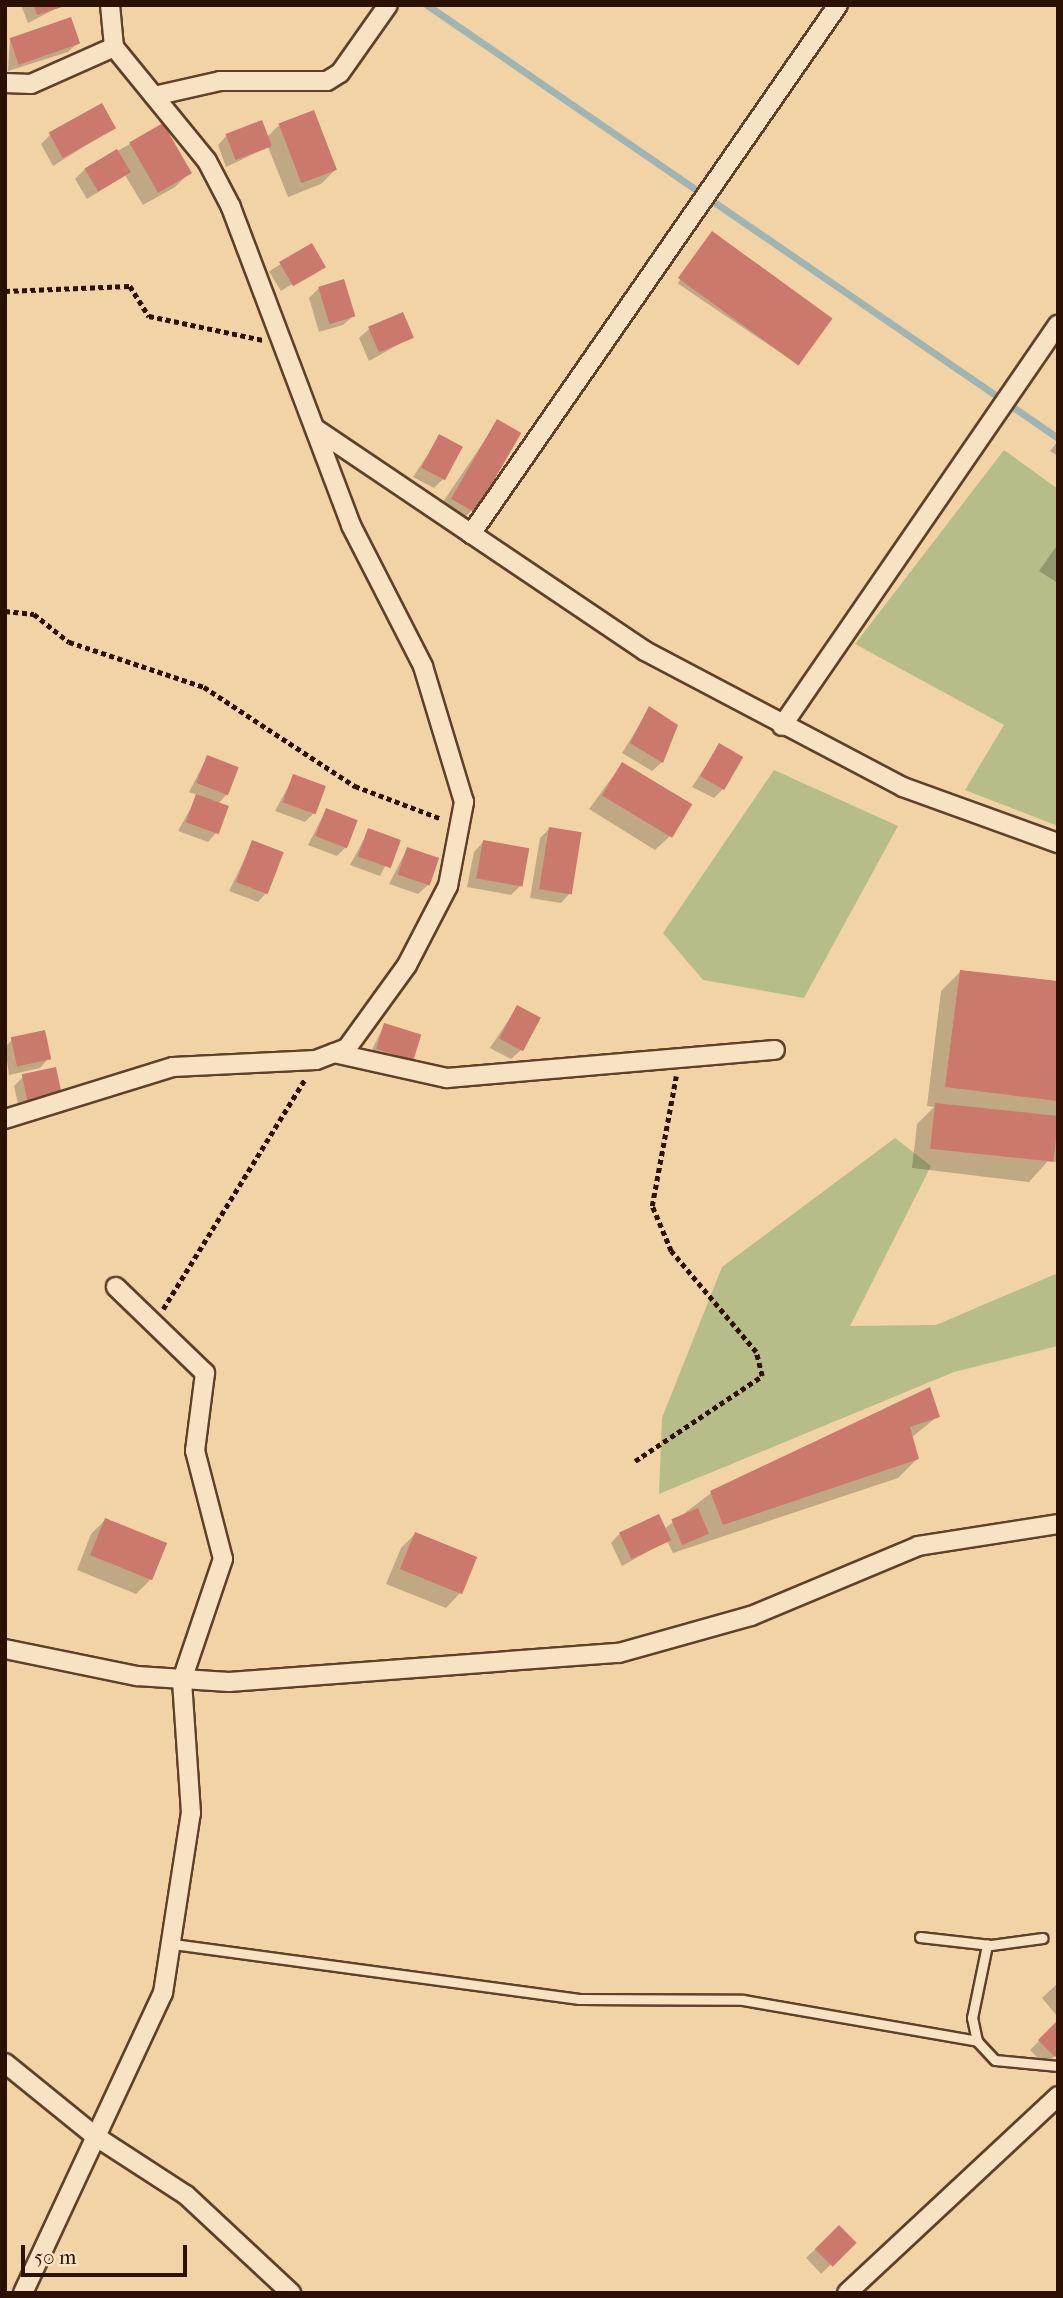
<!DOCTYPE html>
<style>
body{margin:0}
#map{position:relative;width:1063px;height:2298px;overflow:hidden;background:#f2d3a5;font-family:"IM FELL French Canon",serif}
div>[style]{position:absolute}
[style*='--x']{left:calc(var(--x)*1px);top:calc(var(--y)*1px);width:calc(var(--w)*1px);rotate:calc(var(--a)*1deg)}
.green>*{inset:0;background:#b7bd88}
.shadow>*{inset:0;background:#0003;transform-origin:0 0}
.stream>*{height:7px;margin:-3.5px;padding:0 3.5px;transform-origin:3.5px;border-radius:3.5px;background:#a0b5b2}
.building>*{inset:0;background:#ca796c;transform-origin:0 0}
.path>*{height:4.5px;margin-top:-2.25px;transform-origin:0;background:repeating-linear-gradient(90deg,#2c1000 0 5px,transparent 0 8.5px)}
.roads{filter:drop-shadow(2px 0 #5e4129) drop-shadow(-2px 0 #5e4129) drop-shadow(0 2px #5e4129) drop-shadow(0 -2px #5e4129)}
.service>*{height:9px;margin:-4.5px;padding:0 4.5px;transform-origin:4.5px;border-radius:4.5px;background:#f7e2c4}
.minor>*{height:18px;margin:-9px;padding:0 9px;transform-origin:9px;border-radius:9px;background:#f7e2c4}
span{translate:-50% -50%;white-space:nowrap;text-align:center;line-height:1.15;-webkit-text-stroke:5px #f7e2c4;paint-order:stroke}
.frame{position:absolute;inset:0;border:7px solid #2c1000;pointer-events:none}
.scale{position:absolute;left:21px;top:2245px;width:166px;height:32px;box-sizing:border-box;border:4px solid #2c1000;border-top:0;padding-left:9px;font-size:21px;line-height:24px;white-space:nowrap;color:#2c1000;-webkit-text-stroke:5px #f7e2c4;paint-order:stroke}
</style>
<div id="map">
<div class="green">
<div style="clip-path:polygon(1004px 450px,1058px 489px,1058px 826px,965px 790px,1004px 725px,855px 644px)"></div>
<div style="clip-path:polygon(774px 770px,898px 826px,804px 998px,703px 980px,663px 933px)"></div>
<div style="clip-path:polygon(895px 1138px,931px 1166px,850px 1326px,936px 1325px,1058px 1273px,1058px 1346px,954px 1372px,659px 1494px,662px 1418px,722px 1267px)"></div>
</div>
<div class="shadow">
<div style="clip-path:polygon(21px 5px,60px 5px,61px 6px,28px 23px)"></div>
<div style="clip-path:polygon(10px 38px,78px 43px,68px 52px,8px 71px)"></div>
<div style="clip-path:polygon(279px 125px,335px 170px,321px 184px,288px 197px,268px 147px,226px 167px,218px 145px,227px 135px,267px 137px)"></div>
<div style="clip-path:polygon(162px 126px,189px 173px,175px 187px,143px 205px,125px 175px,87px 199px,75px 179px,85px 169px)"></div>
<div style="clip-path:polygon(114px 128px,53px 166px,41px 144px,50px 135px)"></div>
<div style="left:709px;top:237px;width:146px;height:56px;rotate:34deg"></div>
<div style="left:311px;top:246px;width:23px;height:49px;rotate:59deg"></div>
<div style="clip-path:polygon(319px 288px,353px 316px,343px 325px,319px 332px,309px 298px)"></div>
<div style="clip-path:polygon(369px 329px,412px 337px,369px 361px,359px 338px)"></div>
<div style="clip-path:polygon(498px 421px,471px 511px,457px 525px,436px 512px)"></div>
<div style="clip-path:polygon(440px 436px,443px 479px,434px 488px,413px 477px)"></div>
<div style="clip-path:polygon(1058px 441px,1058px 456px,1050px 451px)"></div>
<div style="clip-path:polygon(1058px 544px,1058px 583px,1039px 571px)"></div>
<div style="clip-path:polygon(650px 708px,662px 762px,652px 771px,622px 753px)"></div>
<div style="clip-path:polygon(719px 746px,723px 789px,714px 798px,692px 787px)"></div>
<div style="clip-path:polygon(207px 757px,228px 793px,218px 804px,217px 832px,208px 842px,178px 831px,198px 795px,189px 792px)"></div>
<div style="clip-path:polygon(622px 764px,670px 836px,655px 850px,589px 809px)"></div>
<div style="clip-path:polygon(294px 776px,314px 813px,305px 822px,275px 811px)"></div>
<div style="clip-path:polygon(326px 810px,347px 846px,337px 856px,308px 845px)"></div>
<div style="clip-path:polygon(549px 829px,570px 893px,561px 903px,530px 898px,540px 838px)"></div>
<div style="clip-path:polygon(369px 830px,398px 841px,380px 876px,350px 865px)"></div>
<div style="clip-path:polygon(253px 842px,267px 892px,258px 902px,229px 891px)"></div>
<div style="clip-path:polygon(483px 842px,521px 885px,511px 895px,467px 887px,474px 852px)"></div>
<div style="clip-path:polygon(407px 849px,428px 885px,418px 894px,389px 884px)"></div>
<div style="clip-path:polygon(960px 972px,1058px 983px,1058px 1162px,1048px 1161px,1029px 1182px,912px 1168px,917px 1124px,934px 1107px,927px 1106px,941px 991px)"></div>
<div style="clip-path:polygon(517px 1007px,521px 1050px,511px 1059px,490px 1048px)"></div>
<div style="clip-path:polygon(384px 1025px,412px 1058px,402px 1068px,368px 1058px)"></div>
<div style="clip-path:polygon(12px 1040px,49px 1058px,40px 1068px,9px 1075px,5px 1047px)"></div>
<div style="clip-path:polygon(23px 1077px,51px 1104px,20px 1112px,14px 1086px)"></div>
<div style="clip-path:polygon(938px 1416px,911px 1438px,917px 1459px,898px 1478px,673px 1553px,667px 1541px,622px 1566px,611px 1543px,620px 1533px,664px 1529px,711px 1493px)"></div>
<div style="clip-path:polygon(105px 1520px,150px 1580px,136px 1594px,77px 1570px,91px 1534px)"></div>
<div style="clip-path:polygon(415px 1534px,460px 1593px,446px 1608px,386px 1584px,401px 1548px)"></div>
<div style="clip-path:polygon(1058px 1983px,1058px 2017px,1042px 1998px)"></div>
<div style="clip-path:polygon(1058px 2022px,1058px 2053px,1045px 2065px,1030px 2050px)"></div>
<div style="left:839px;top:2227px;width:22px;height:45px;rotate:47deg"></div>
</div>
<div class="stream">
<div style="--x:427;--y:5;--w:765;--a:34.46"></div>
</div>
<div class="building">
<div style="clip-path:polygon(34px 5px,65px 5px,65px 6px,37px 15px)"></div>
<div style="left:71px;top:17px;width:28px;height:65px;rotate:71deg"></div>
<div style="left:102px;top:103px;width:29px;height:61px;rotate:61deg"></div>
<div style="left:314px;top:110px;width:64px;height:38px;rotate:69deg"></div>
<div style="left:262px;top:120px;width:28px;height:39px;rotate:69deg"></div>
<div style="left:163px;top:123px;width:58px;height:39px;rotate:60deg"></div>
<div style="left:117px;top:149px;width:27px;height:38px;rotate:59deg"></div>
<div style="left:712px;top:231px;width:149px;height:58px;rotate:36deg"></div>
<div style="left:312px;top:243px;width:28px;height:38px;rotate:60deg"></div>
<div style="left:344px;top:279px;width:39px;height:27px;rotate:73deg"></div>
<div style="left:403px;top:312px;width:28px;height:38px;rotate:67deg"></div>
<div style="left:497px;top:419px;width:28px;height:92px;rotate:30deg"></div>
<div style="left:439px;top:434px;width:27px;height:38px;rotate:28deg"></div>
<div style="clip-path:polygon(649px 706px,678px 725px,663px 763px,630px 743px)"></div>
<div style="left:719px;top:743px;width:28px;height:38px;rotate:30deg"></div>
<div style="left:207px;top:755px;width:34px;height:30px;rotate:21deg"></div>
<div style="left:622px;top:762px;width:82px;height:39px;rotate:31deg"></div>
<div style="left:293px;top:774px;width:35px;height:30px;rotate:20deg"></div>
<div style="left:196px;top:794px;width:35px;height:30px;rotate:20deg"></div>
<div style="left:326px;top:808px;width:34px;height:30px;rotate:21deg"></div>
<div style="left:549px;top:827px;width:33px;height:63px;rotate:9deg"></div>
<div style="left:368px;top:828px;width:35px;height:30px;rotate:20deg"></div>
<div style="left:252px;top:840px;width:34px;height:45px;rotate:21deg"></div>
<div style="left:483px;top:840px;width:47px;height:39px;rotate:10deg"></div>
<div style="left:407px;top:847px;width:34px;height:29px;rotate:19deg"></div>
<div style="clip-path:polygon(960px 970px,1058px 981px,1058px 1101px,945px 1087px)"></div>
<div style="left:517px;top:1005px;width:27px;height:38px;rotate:28deg"></div>
<div style="left:384px;top:1023px;width:39px;height:27px;rotate:17deg"></div>
<div style="left:45px;top:1030px;width:30px;height:35px;rotate:78deg"></div>
<div style="left:56px;top:1067px;width:30px;height:35px;rotate:78deg"></div>
<div style="left:935px;top:1103px;width:124px;height:46px;rotate:6deg"></div>
<div style="clip-path:polygon(930px 1387px,940px 1417px,910px 1427px,919px 1459px,723px 1525px,710px 1491px)"></div>
<div style="left:698px;top:1508px;width:28px;height:29px;rotate:67deg"></div>
<div style="left:659px;top:1514px;width:29px;height:44px;rotate:65deg"></div>
<div style="left:105px;top:1518px;width:67px;height:40px;rotate:22deg"></div>
<div style="left:415px;top:1532px;width:67px;height:40px;rotate:22deg"></div>
<div style="clip-path:polygon(1058px 2020px,1058px 2055px,1055px 2057px,1038px 2040px)"></div>
<div style="left:839px;top:2225px;width:25px;height:34px;rotate:45deg"></div>
</div>
<div class="path">
<div style="--x:5;--y:291;--w:125;--a:-2.3"></div>
<div style="--x:130;--y:286;--w:36;--a:58"></div>
<div style="--x:149;--y:316;--w:116;--a:11.9"></div>
<div style="--x:5;--y:611;--w:29;--a:6"></div>
<div style="--x:34;--y:614;--w:45;--a:38.7"></div>
<div style="--x:69;--y:642;--w:142;--a:18.4"></div>
<div style="--x:204;--y:687;--w:181;--a:33.3"></div>
<div style="--x:355;--y:786;--w:93;--a:20.8"></div>
<div style="--x:163;--y:1309;--w:270;--a:-58.3"></div>
<div style="--x:635;--y:1461;--w:153;--a:-33.8"></div>
<div style="--x:762;--y:1376;--w:25;--a:-104"></div>
<div style="--x:756;--y:1352;--w:132;--a:-130.1"></div>
<div style="--x:671;--y:1251;--w:49;--a:-112.9"></div>
<div style="--x:652;--y:1206;--w:132;--a:-79.5"></div>
</div>
<div class="roads">
<div class="service">
<div style="--x:920;--y:1937;--w:71;--a:6.4"></div>
<div style="--x:991;--y:1945;--w:52;--a:-7.7"></div>
<div style="--x:173;--y:1944;--w:410;--a:7.7"></div>
<div style="--x:579;--y:1999;--w:164;--a:0.3"></div>
<div style="--x:743;--y:2000;--w:238;--a:9.9"></div>
<div style="--x:977;--y:2041;--w:24;--a:-102"></div>
<div style="--x:972;--y:2018;--w:75;--a:-78.4"></div>
<div style="--x:977;--y:2041;--w:26;--a:47"></div>
<div style="--x:995;--y:2060;--w:63;--a:5.4"></div>
</div>
<div class="minor">
<div style="--x:5;--y:83;--w:26;--a:2"></div>
<div style="--x:31;--y:84;--w:91;--a:-24"></div>
<div style="--x:154;--y:96;--w:68;--a:-12.8"></div>
<div style="--x:220;--y:81;--w:107;--a:0"></div>
<div style="--x:327;--y:81;--w:15;--a:-32"></div>
<div style="--x:340;--y:73;--w:83;--a:-54.8"></div>
<div style="--x:316;--y:429;--w:397;--a:34"></div>
<div style="--x:645;--y:651;--w:292;--a:27.8"></div>
<div style="--x:903;--y:787;--w:165;--a:19.9"></div>
<div style="--x:471;--y:534;--w:644;--a:-55.25"></div>
<div style="--x:782;--y:726;--w:487;--a:-55.5"></div>
<div style="--x:334;--y:1053;--w:116;--a:12.5"></div>
<div style="--x:447;--y:1078;--w:329;--a:-4.9"></div>
<div style="--x:5;--y:1119;--w:176;--a:-17.2"></div>
<div style="--x:173;--y:1067;--w:143;--a:-2.8"></div>
<div style="--x:316;--y:1060;--w:33;--a:-21"></div>
<div style="--x:347;--y:1048;--w:102;--a:-54.1"></div>
<div style="--x:407;--y:965;--w:89;--a:-62.6"></div>
<div style="--x:448;--y:886;--w:86;--a:-79.2"></div>
<div style="--x:464;--y:802;--w:142;--a:-106.8"></div>
<div style="--x:423;--y:666;--w:158;--a:-117.1"></div>
<div style="--x:351;--y:525;--w:340;--a:-110.7"></div>
<div style="--x:231;--y:207;--w:52;--a:-117.6"></div>
<div style="--x:207;--y:161;--w:147;--a:-129.2"></div>
<div style="--x:114;--y:47;--w:42;--a:-95.4"></div>
<div style="--x:5;--y:1649;--w:135;--a:11.6"></div>
<div style="--x:137;--y:1676;--w:92;--a:3.7"></div>
<div style="--x:229;--y:1682;--w:391;--a:-4.3"></div>
<div style="--x:619;--y:1653;--w:137;--a:-15.7"></div>
<div style="--x:751;--y:1616;--w:181;--a:-22.7"></div>
<div style="--x:918;--y:1546;--w:142;--a:-8.9"></div>
<div style="--x:5;--y:2063;--w:116;--a:39"></div>
<div style="--x:95;--y:2136;--w:108;--a:33"></div>
<div style="--x:186;--y:2195;--w:144;--a:43"></div>
<div style="--x:23;--y:2293;--w:331;--a:-65"></div>
<div style="--x:163;--y:1993;--w:182;--a:-81.2"></div>
<div style="--x:191;--y:1813;--w:133;--a:-93.9"></div>
<div style="--x:182;--y:1680;--w:128;--a:-71.3"></div>
<div style="--x:223;--y:1559;--w:112;--a:-104.5"></div>
<div style="--x:195;--y:1451;--w:79;--a:-82.7"></div>
<div style="--x:205;--y:1373;--w:124;--a:-136"></div>
<div style="--x:847;--y:2293;--w:289;--a:-43"></div>
</div>
</div>
<div class="frame"></div>
<div class="scale">50 m</div>
</div>
